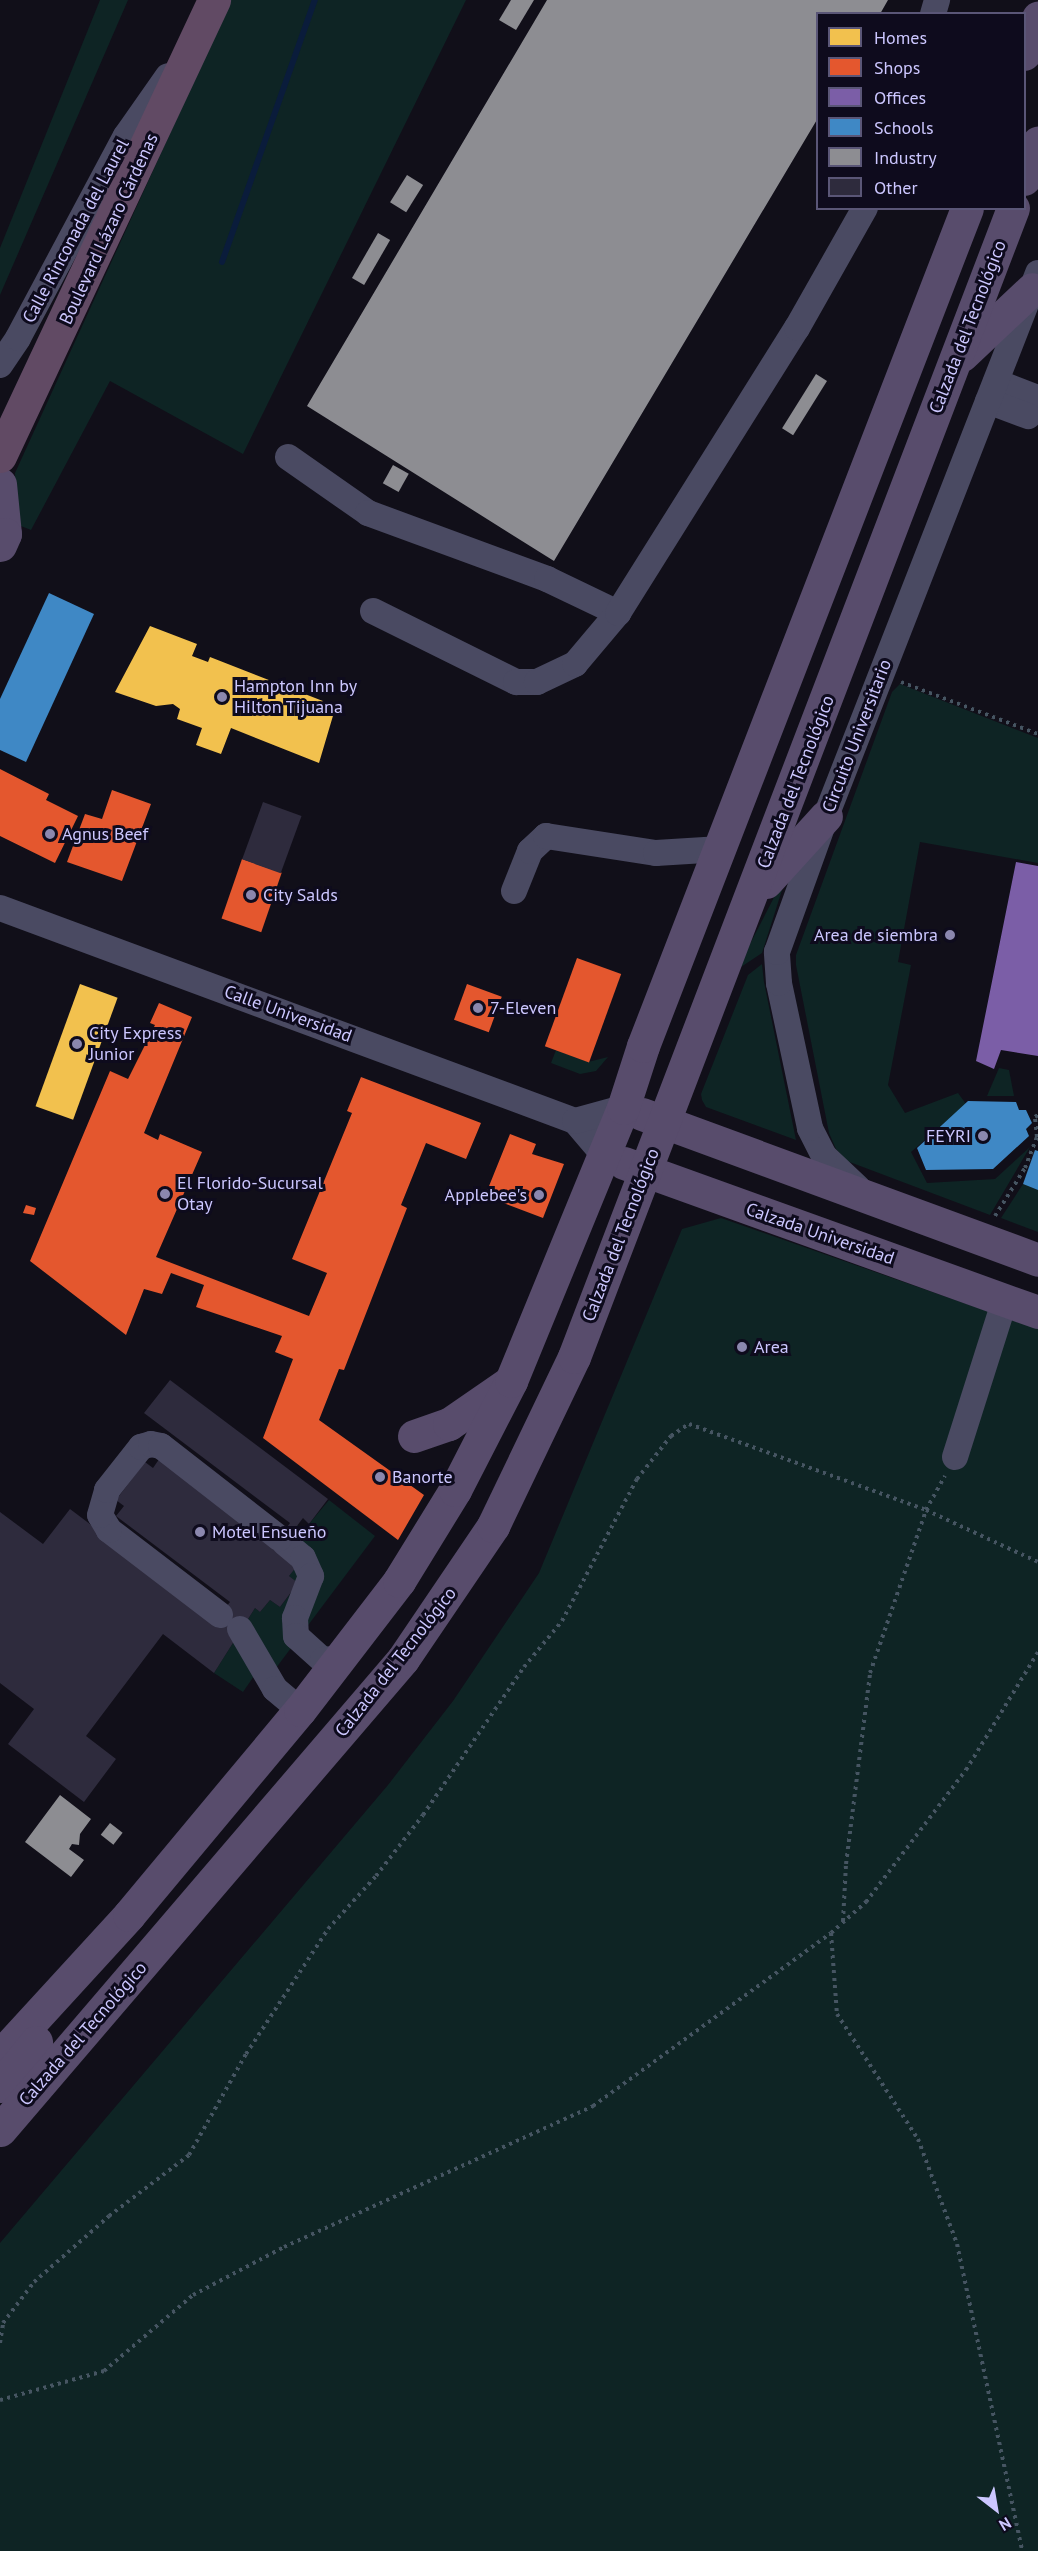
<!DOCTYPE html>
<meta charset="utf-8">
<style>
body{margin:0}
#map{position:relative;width:1038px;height:2551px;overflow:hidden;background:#110f19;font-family:"PT Sans",sans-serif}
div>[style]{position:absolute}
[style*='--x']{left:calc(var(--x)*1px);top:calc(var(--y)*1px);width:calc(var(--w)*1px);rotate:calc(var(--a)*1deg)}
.green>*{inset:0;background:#0e2424}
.homes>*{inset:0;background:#f2c14e;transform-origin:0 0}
.shops>*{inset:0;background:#e4572e;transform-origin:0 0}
.offices>*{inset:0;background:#7b5ea7}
.schools>*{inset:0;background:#3f88c5}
.industry>*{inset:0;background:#8d8d92;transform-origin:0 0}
.stream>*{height:6px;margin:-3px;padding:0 3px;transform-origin:3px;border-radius:3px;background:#0a1c3b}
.building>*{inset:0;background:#2e2b3d;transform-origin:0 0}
.path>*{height:4px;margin-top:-2px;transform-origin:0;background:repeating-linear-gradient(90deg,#465562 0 3px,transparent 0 7.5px)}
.minor>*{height:26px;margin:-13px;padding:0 13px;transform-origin:13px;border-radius:13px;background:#4a4a62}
.major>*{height:33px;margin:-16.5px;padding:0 16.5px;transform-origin:16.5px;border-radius:16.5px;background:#584c6c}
.highway>*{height:33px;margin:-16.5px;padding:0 16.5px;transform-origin:16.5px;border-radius:16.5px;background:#614a64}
.dots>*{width:16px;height:16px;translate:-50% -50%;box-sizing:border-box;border:3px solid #0e0b1d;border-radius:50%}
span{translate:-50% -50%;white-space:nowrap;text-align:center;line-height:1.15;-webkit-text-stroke:6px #0e0b1d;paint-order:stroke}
.street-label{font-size:18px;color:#ccc7ff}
.poi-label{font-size:18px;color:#ccc7ff}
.left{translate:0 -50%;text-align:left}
.right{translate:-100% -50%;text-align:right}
.legend{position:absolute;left:816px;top:12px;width:210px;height:198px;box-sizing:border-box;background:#0e0b1d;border:2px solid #5a5677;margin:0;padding:8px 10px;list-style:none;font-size:18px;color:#ccc7ff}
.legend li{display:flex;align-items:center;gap:12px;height:30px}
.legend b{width:30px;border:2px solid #5a5677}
.north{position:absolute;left:966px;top:2479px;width:60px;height:60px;-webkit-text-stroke:4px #0e0b1d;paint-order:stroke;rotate:149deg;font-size:16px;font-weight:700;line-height:24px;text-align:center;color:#ccc7ff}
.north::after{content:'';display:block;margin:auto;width:21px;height:27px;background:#ccc7ff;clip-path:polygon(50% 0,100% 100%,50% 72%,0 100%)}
</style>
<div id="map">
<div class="green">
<div style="clip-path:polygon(100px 0,128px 0,0 295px,0 248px)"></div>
<div style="clip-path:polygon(231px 0,466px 0,243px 454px,110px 381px,31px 530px,21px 526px,16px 515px,15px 473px)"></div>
<div style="clip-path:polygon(900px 684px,1038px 738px,1038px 863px,920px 842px,898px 962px,911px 965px,888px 1085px,905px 1113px,958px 1093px,966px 1104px,911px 1152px,927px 1183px,995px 1179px,1030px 1147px,990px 1215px,847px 1161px,836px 1149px,829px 1133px,796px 965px,796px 955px,892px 692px)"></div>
<div style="clip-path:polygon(789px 868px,762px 953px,741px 967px,749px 946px)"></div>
<div style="clip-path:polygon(762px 964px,764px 982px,796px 1140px,706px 1107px,702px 1100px,701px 1094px,748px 975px)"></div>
<div style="clip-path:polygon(556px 1050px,588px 1062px,608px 1057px,596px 1071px,580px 1074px,551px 1063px)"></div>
<div style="clip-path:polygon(999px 1068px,1009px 1070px,1014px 1096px,987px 1096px)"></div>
<div style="clip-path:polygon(1023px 1184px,1038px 1190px,1038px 1232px,1001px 1218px)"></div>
<div style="clip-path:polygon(721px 1218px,1038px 1329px,1038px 2551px,0 2551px,0 2243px,388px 1785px,453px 1701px,539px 1573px,682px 1229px)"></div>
<div style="clip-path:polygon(329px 1500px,375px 1536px,264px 1684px,254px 1676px,243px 1692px,214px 1673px,255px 1608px,260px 1612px,270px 1600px,280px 1607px,298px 1584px,289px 1576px,300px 1561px,281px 1547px,297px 1525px,311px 1535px,309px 1524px)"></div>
</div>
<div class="homes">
<div style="clip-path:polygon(150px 626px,197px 644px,192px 656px,208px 662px,210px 657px,328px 703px,326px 706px,335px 709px,319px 763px,231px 728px,221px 754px,196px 745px,202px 728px,177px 719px,180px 709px,173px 704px,156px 706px,115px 692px)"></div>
<div style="left:80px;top:984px;width:40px;height:130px;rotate:20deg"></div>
</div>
<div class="shops">
<div style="clip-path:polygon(0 769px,49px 794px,46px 800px,78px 816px,55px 863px,0 836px)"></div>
<div style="clip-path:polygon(112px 790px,151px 804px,122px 881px,67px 862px,85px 814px,102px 819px)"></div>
<div style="left:242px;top:859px;width:42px;height:63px;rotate:19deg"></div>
<div style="left:577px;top:958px;width:47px;height:94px;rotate:20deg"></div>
<div style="left:467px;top:984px;width:37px;height:38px;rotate:20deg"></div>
<div style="clip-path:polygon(159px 1003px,192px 1017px,144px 1133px,158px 1140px,160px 1134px,202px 1152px,156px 1257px,309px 1316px,327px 1273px,292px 1259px,352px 1113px,347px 1111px,361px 1077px,481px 1123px,466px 1159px,426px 1143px,401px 1205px,407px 1208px,344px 1370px,339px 1369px,319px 1420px,424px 1495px,398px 1540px,263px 1438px,293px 1359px,275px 1352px,282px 1336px,196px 1307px,204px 1285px,171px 1273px,162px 1294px,144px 1289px,126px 1335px,30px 1261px,110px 1071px,128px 1079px,155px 1025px,150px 1023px)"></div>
<div style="clip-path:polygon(510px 1134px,536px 1144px,532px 1154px,564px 1164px,543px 1218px,485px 1196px)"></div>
<div style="clip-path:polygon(26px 1205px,36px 1208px,34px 1215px,23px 1213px)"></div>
</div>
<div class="offices">
<div style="clip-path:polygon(1016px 862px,1038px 866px,1038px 1056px,1001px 1050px,994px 1069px,976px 1061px)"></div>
</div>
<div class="schools">
<div style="clip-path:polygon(49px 593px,94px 614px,26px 762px,0 750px,0 699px)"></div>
<div style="clip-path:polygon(968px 1101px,1016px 1102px,1019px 1110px,1026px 1110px,1032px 1123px,1026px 1129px,1029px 1136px,993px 1169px,926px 1170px,917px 1148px)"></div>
<div style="clip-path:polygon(1035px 1150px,1038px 1151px,1038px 1190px,1023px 1184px)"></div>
</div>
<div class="industry">
<div style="clip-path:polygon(511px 0,534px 0,516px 30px,499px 20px)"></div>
<div style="clip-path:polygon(547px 0,888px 0,880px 14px,818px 14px,818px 118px,554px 561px,307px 406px)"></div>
<div style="left:407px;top:175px;width:19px;height:32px;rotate:32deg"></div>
<div style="left:378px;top:233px;width:14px;height:52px;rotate:30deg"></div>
<div style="left:816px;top:374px;width:13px;height:64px;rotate:32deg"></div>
<div style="left:393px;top:465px;width:18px;height:21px;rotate:29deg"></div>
<div style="clip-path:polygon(60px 1795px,91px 1819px,80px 1834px,79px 1845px,72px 1844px,69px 1849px,84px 1860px,71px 1877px,25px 1842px)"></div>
<div style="left:110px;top:1823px;width:16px;height:15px;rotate:38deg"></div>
</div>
<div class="stream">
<div style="--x:222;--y:262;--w:278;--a:-70.5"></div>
</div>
<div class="building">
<div style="left:263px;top:802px;width:41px;height:61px;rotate:20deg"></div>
<div style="clip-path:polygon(170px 1380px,328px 1499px,309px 1524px,303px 1518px,281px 1547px,301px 1561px,289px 1576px,298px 1583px,280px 1607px,270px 1600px,260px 1612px,255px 1608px,214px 1673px,163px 1634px,86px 1736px,116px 1759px,84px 1802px,8px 1744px,34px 1709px,0 1683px,0 1512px,43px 1544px,70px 1509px,216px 1619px,230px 1602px,116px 1516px,124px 1506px,116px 1500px,145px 1462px,153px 1468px,162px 1455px,277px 1541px,290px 1523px,144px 1413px)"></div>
</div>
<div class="path">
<div style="--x:901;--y:682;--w:147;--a:20.8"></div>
<div style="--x:995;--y:1216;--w:57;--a:-58"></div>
<div style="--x:1025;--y:1168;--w:33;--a:-69"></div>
<div style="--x:1037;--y:1137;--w:20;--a:-96"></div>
<div style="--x:1035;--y:1117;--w:4;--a:-34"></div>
<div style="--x:843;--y:1921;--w:57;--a:-87"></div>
<div style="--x:846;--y:1864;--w:193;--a:-82.8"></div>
<div style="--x:870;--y:1673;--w:172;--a:-71"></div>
<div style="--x:926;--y:1510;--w:39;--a:-61"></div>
<div style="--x:831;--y:1933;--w:81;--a:85.8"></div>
<div style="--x:837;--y:2014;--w:149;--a:57.1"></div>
<div style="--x:918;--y:2139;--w:112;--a:69.6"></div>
<div style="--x:957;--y:2244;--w:314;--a:78"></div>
<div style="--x:0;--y:2343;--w:20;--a:-81"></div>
<div style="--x:3;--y:2323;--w:51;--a:-52.9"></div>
<div style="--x:34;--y:2282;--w:100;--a:-41.3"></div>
<div style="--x:109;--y:2216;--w:101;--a:-37.3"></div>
<div style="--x:189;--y:2155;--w:116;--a:-60.6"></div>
<div style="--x:246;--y:2054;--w:149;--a:-56.7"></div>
<div style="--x:328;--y:1929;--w:72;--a:-47.8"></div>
<div style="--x:376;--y:1876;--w:77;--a:-52.4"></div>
<div style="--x:423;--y:1815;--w:179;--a:-55.7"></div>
<div style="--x:524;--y:1667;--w:60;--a:-50.4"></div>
<div style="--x:562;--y:1621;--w:161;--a:-62.2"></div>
<div style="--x:637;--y:1479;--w:55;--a:-51.7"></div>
<div style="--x:671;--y:1436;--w:22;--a:-34"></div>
<div style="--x:689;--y:1424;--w:252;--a:19.9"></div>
<div style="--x:926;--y:1510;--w:123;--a:24.9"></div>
<div style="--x:0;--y:2400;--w:108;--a:-15.6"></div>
<div style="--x:104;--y:2371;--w:117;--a:-40.5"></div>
<div style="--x:193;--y:2295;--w:103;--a:-27.8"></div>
<div style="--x:284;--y:2247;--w:340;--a:-24.5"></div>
<div style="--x:593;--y:2106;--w:294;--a:-36"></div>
<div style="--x:831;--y:1933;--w:47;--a:-41.5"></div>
<div style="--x:866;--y:1902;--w:166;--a:-52.9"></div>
<div style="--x:966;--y:1770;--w:138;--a:-58.6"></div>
</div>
<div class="minor">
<div style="--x:933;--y:14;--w:15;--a:-74"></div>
<div style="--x:0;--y:365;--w:32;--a:-56"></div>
<div style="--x:18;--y:338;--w:229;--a:-61.9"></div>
<div style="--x:126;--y:136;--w:73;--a:-55"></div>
<div style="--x:996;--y:382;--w:42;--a:21"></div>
<div style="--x:988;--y:401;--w:43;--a:20.6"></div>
<div style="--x:288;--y:457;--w:98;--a:35"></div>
<div style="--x:368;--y:513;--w:191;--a:20.2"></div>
<div style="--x:547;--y:579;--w:79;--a:25.6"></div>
<div style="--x:373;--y:611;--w:160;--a:26.4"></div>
<div style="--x:516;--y:682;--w:21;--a:0"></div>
<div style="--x:537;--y:682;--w:42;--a:-25.3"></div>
<div style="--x:575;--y:664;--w:67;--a:-49.9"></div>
<div style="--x:618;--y:613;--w:337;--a:-57.9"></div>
<div style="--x:797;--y:328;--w:138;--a:-60.5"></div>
<div style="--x:514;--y:891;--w:43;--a:-68.2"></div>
<div style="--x:530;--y:851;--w:22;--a:-43"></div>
<div style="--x:546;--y:836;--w:111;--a:8.8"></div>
<div style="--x:656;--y:853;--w:65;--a:-3.5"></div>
<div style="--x:0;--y:908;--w:613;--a:20.33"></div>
<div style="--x:575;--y:1121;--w:43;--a:49.7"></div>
<div style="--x:575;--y:1121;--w:50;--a:-15.2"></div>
<div style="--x:858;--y:1188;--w:47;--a:-136.7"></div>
<div style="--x:824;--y:1156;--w:31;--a:-117"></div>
<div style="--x:810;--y:1128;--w:148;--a:-102.1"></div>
<div style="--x:779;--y:983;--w:31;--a:-94"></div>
<div style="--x:777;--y:952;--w:145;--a:-70.2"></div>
<div style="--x:826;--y:816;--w:583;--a:-68.67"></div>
<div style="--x:955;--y:1457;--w:166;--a:-72.4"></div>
<div style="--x:285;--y:1543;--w:23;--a:40"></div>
<div style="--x:303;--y:1558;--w:20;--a:66"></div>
<div style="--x:311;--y:1576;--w:45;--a:110.9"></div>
<div style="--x:295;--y:1618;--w:18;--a:87"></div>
<div style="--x:296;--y:1636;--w:36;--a:42"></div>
<div style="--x:323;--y:1660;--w:18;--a:-6"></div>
<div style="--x:220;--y:1615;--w:140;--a:-142.6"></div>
<div style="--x:109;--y:1530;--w:17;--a:-121"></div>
<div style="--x:100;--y:1515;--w:26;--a:-74"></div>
<div style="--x:107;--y:1490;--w:55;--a:-51.7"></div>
<div style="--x:141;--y:1447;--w:10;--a:-17"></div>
<div style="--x:151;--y:1444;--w:10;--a:11"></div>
<div style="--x:161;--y:1446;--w:150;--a:37.9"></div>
<div style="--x:240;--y:1629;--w:69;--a:59.7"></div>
<div style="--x:275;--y:1689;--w:33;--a:40"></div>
</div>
<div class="major">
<div style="--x:1024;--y:54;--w:39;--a:-69"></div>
<div style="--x:1024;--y:179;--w:39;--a:-69"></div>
<div style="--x:962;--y:355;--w:96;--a:-43.3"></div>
<div style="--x:0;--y:484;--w:50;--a:84.3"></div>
<div style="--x:5;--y:534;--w:12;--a:114"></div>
<div style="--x:766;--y:882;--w:89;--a:-47.7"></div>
<div style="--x:642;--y:1114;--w:422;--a:20.2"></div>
<div style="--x:624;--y:1163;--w:440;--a:19.8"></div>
<div style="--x:414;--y:1436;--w:37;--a:-19"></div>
<div style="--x:449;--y:1424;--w:70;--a:-34.6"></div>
<div style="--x:0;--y:2056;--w:191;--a:-47.5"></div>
<div style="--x:129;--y:1915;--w:267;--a:-50.2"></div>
<div style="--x:300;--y:1710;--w:163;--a:-52.5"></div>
<div style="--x:399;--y:1581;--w:107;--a:-58.4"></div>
<div style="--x:455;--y:1490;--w:123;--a:-62.8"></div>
<div style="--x:511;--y:1381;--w:295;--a:-67.7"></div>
<div style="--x:623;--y:1108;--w:65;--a:-72.1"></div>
<div style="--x:643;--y:1046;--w:898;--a:-68.86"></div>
<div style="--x:0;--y:2086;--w:57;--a:-50.7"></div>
<div style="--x:0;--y:2130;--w:620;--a:-49.45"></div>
<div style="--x:403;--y:1659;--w:161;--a:-55.9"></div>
<div style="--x:493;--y:1526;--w:187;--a:-64.4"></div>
<div style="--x:574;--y:1357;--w:1230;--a:-69.09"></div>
</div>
<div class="highway">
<div style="--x:0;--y:456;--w:504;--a:-64.86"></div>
</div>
<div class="dots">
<div style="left:222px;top:697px;background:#8b87ae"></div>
<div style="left:50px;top:834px;background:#8b87ae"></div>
<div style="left:251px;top:895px;background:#8b87ae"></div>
<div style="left:950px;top:935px;background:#8b87ae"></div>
<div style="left:478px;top:1008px;background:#8b87ae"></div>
<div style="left:77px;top:1044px;background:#8b87ae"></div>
<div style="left:983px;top:1136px;background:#8b87ae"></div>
<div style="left:165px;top:1194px;background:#8b87ae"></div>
<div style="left:539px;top:1195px;background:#8b87ae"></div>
<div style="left:742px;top:1347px;background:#8b87ae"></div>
<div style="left:380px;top:1477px;background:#8b87ae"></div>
<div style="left:200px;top:1532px;background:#8b87ae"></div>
</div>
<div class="street-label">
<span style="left:109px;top:229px;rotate:-65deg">Boulevard Lázaro Cárdenas</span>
<span style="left:76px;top:231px;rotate:-62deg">Calle Rinconada del Laurel</span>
<span style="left:968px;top:327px;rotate:-69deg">Calzada del Tecnológico</span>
<span style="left:857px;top:736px;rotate:-69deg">Circuito Universitario</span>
<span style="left:796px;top:782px;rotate:-69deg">Calzada del Tecnológico</span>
<span style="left:288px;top:1014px;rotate:20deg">Calle Universidad</span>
<span style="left:820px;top:1234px;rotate:19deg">Calzada Universidad</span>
<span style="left:621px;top:1235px;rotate:-69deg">Calzada del Tecnológico</span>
<span style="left:396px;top:1662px;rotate:-52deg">Calzada del Tecnológico</span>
<span style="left:83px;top:2034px;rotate:-49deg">Calzada del Tecnológico</span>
</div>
<div class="poi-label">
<span class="left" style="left:234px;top:697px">Hampton Inn by<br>Hilton Tijuana</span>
<span class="left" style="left:62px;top:834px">Agnus Beef</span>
<span class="left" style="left:263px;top:895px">City Salds</span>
<span class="right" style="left:938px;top:935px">Area de siembra</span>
<span class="left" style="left:490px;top:1008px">7-Eleven</span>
<span class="left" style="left:89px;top:1044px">City Express<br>Junior</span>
<span class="right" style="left:971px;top:1136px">FEYRI</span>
<span class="left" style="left:177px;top:1194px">El Florido-Sucursal<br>Otay</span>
<span class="right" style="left:527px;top:1195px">Applebee's</span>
<span class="left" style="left:754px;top:1347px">Area</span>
<span class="left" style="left:392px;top:1477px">Banorte</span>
<span class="left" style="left:212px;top:1532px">Motel Ensueño</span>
</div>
<ul class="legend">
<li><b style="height:16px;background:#f2c14e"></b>Homes</li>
<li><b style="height:16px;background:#e4572e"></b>Shops</li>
<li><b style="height:16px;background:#7b5ea7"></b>Offices</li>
<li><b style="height:16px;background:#3f88c5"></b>Schools</li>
<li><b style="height:16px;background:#8d8d92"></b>Industry</li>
<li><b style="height:16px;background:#2e2b3d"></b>Other</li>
</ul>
<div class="north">N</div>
</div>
